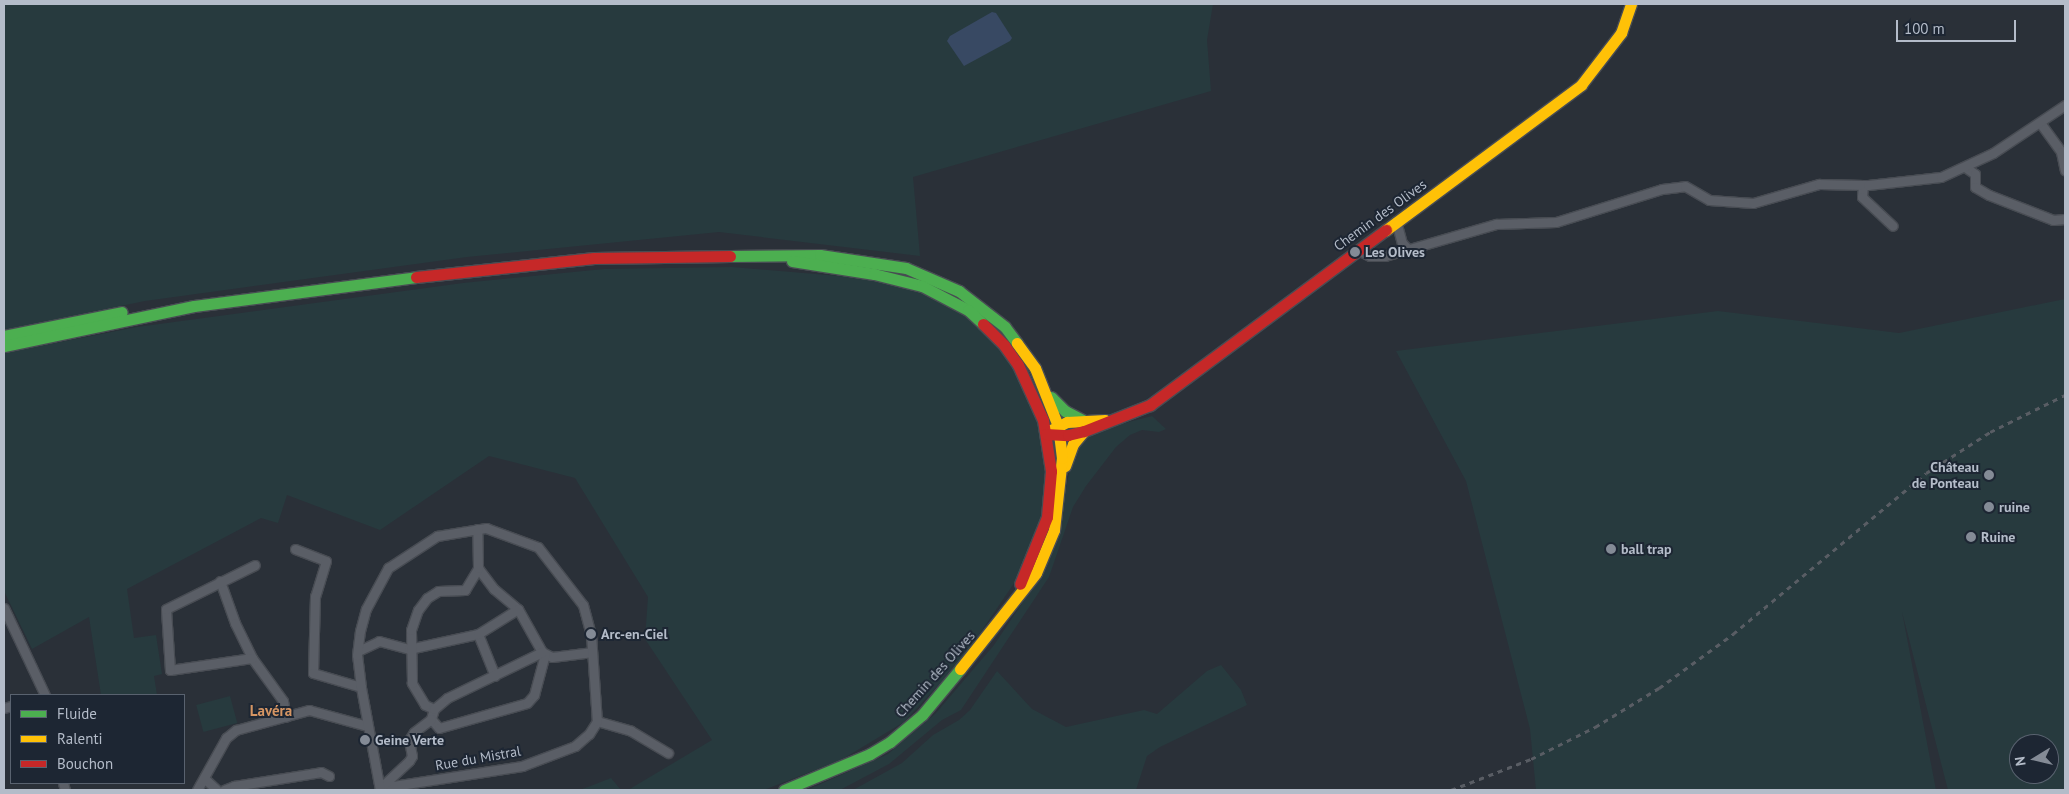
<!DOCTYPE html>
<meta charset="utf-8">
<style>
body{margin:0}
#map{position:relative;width:2069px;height:794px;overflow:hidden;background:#2a3038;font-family:"PT Sans",sans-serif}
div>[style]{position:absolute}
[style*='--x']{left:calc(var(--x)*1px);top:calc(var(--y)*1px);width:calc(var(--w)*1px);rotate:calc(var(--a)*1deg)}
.green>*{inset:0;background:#273a3e;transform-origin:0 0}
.water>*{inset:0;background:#384963}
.roads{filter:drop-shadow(1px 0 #484c53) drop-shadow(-1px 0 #484c53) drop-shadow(0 1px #484c53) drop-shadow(0 -1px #484c53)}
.street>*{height:9px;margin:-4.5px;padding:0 4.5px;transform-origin:4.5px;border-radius:4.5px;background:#5a5e66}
.fast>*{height:11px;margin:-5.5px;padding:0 5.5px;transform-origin:5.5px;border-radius:5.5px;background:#4caf50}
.slow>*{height:11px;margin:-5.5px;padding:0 5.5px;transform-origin:5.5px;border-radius:5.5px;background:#ffc107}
.jam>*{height:11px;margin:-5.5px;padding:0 5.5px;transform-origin:5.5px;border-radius:5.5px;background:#c62828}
.rail>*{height:2.5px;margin-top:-1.25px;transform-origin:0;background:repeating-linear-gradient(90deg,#595d64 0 5px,transparent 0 10px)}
.dots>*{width:14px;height:14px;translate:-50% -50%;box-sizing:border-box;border:2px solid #1d2633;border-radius:50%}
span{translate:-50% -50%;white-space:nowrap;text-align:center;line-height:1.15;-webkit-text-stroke:4px #1d2633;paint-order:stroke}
.street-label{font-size:14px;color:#b4bcc9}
.poi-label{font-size:14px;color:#b4bcc9;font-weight:700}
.left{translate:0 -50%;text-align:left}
.right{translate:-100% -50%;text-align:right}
.neighbourhood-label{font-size:15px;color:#d59563;font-weight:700}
.frame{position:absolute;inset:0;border:5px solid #b4bcc9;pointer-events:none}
.legend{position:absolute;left:10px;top:694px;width:175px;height:90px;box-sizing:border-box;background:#1d2633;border:1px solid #59626f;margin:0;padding:6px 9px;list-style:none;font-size:15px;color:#b4bcc9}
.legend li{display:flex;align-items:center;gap:10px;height:25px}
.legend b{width:25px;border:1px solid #59626f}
.north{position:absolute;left:2009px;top:734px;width:50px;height:50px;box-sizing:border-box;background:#1d2633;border:1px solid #59626f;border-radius:50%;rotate:261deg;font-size:14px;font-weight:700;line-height:20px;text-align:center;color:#b4bcc9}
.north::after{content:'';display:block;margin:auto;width:18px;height:22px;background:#848b96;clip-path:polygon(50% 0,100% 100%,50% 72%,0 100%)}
.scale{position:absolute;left:1896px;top:20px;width:120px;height:22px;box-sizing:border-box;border:2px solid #b4bcc9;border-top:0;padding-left:6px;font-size:15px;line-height:18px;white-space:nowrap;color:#b4bcc9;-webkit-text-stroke:4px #1d2633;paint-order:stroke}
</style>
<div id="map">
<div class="green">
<div style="clip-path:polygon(4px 4px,1213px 4px,1207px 40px,1211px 91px,913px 177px,920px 256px,719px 232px,467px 257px,145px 301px,4px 330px)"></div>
<div style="clip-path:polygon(732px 267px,851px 277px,897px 284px,931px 296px,961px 313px,987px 335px,1012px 365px,1040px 424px,1046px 453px,1043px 517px,1019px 576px,961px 661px,904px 722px,841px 760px,764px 790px,628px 790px,712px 740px,645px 639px,648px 597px,575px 478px,489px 456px,380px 530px,287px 495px,278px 523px,261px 518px,127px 589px,134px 638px,156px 635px,162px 674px,154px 676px,157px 695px,101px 695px,89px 617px,32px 649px,4px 591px,4px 353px,137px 327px,463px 283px,604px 269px)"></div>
<div style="clip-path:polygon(evenodd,2065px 299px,2065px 790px,1948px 790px,1902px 612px,1936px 790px,1536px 790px,1530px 729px,1466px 481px,1396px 351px,1718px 311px,1899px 333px,2065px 299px,2019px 744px,2049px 744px,2049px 774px,2019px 774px,2019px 744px)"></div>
<div style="clip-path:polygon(1152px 416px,1166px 429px,1159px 432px,1142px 430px,1130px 435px,1116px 447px,1086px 486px,1073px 507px,1049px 577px,961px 710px,942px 720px,889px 764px,840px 790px,807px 790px,888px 754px,936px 713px,994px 645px,1037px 581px,1053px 548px,1074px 450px,1090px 432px)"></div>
<div style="clip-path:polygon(1221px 665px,1241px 690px,1247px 705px,1160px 747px,1147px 756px,1136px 790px,853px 790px,902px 763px,933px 735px,959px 720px,970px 710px,997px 671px,1032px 709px,1066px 727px,1144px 710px,1157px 714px,1207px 671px)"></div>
<div style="left:230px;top:696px;width:28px;height:35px;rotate:75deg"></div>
<div style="clip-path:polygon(611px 778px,621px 790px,579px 790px,588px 787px)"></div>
</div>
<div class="water">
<div style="clip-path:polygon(992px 12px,996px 13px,1012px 38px,1010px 41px,964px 66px,947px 41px,950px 36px)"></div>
</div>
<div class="roads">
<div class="street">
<div style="--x:2041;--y:124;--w:34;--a:54"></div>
<div style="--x:2061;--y:152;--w:19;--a:78"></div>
<div style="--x:1965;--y:167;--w:12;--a:35"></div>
<div style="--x:1975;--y:174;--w:13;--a:90"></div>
<div style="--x:1975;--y:187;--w:16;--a:30"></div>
<div style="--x:1989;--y:195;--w:69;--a:21.3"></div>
<div style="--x:2053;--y:220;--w:12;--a:-5"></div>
<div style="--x:1863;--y:185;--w:12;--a:95"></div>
<div style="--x:1862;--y:197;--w:42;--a:43.1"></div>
<div style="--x:1396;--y:221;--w:23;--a:75"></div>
<div style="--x:1402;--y:243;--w:10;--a:45"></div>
<div style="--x:1358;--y:250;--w:13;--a:27"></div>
<div style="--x:1370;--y:256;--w:15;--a:0"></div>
<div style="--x:1385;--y:256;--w:116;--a:-16.1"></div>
<div style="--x:1496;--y:224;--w:60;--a:-1.9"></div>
<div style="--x:1556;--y:222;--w:111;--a:-17.3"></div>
<div style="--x:1662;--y:189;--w:23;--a:-7"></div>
<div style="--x:1685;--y:186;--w:28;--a:30"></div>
<div style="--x:1709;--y:200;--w:44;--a:3.9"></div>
<div style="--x:1753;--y:203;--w:69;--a:-16.1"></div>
<div style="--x:1819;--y:184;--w:49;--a:1.2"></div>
<div style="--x:1868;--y:185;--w:73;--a:-6.3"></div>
<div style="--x:1941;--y:177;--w:57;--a:-24.8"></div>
<div style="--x:1993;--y:153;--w:87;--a:-33.7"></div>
<div style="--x:295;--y:549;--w:33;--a:21"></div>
<div style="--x:326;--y:561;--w:37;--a:107"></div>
<div style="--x:315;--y:596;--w:77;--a:91.5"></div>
<div style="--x:313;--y:673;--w:50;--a:16.3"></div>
<div style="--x:478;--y:568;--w:26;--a:53"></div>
<div style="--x:494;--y:589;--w:31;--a:40"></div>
<div style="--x:518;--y:609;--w:49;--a:60.8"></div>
<div style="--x:542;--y:652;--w:11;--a:27"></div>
<div style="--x:552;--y:657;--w:39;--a:-7"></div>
<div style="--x:220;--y:581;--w:45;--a:70.3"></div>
<div style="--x:235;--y:623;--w:39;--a:64"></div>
<div style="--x:252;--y:658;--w:53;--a:54.2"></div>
<div style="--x:283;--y:701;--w:16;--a:79"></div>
<div style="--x:4;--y:608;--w:96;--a:64.8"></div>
<div style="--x:478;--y:634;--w:45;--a:68"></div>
<div style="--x:358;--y:651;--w:23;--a:-25"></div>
<div style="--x:379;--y:641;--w:31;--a:15"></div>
<div style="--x:409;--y:649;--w:71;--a:-12.3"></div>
<div style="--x:478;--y:634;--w:47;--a:-32"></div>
<div style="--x:252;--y:658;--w:83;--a:171.7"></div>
<div style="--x:170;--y:670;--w:61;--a:-93.8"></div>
<div style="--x:166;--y:609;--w:99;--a:-26.3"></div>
<div style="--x:4;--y:708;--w:7;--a:-16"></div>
<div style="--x:434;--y:709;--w:10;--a:-156"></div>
<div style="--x:425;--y:705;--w:26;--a:-121"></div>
<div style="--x:412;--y:683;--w:53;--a:-91.1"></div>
<div style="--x:411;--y:630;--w:21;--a:-71"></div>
<div style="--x:418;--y:610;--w:15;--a:-53"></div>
<div style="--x:427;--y:598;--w:13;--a:-32"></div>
<div style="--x:438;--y:591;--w:27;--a:-2"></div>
<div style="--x:465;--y:590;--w:26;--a:-59"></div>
<div style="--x:478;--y:568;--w:39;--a:-91"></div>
<div style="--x:434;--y:709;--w:10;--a:107"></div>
<div style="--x:431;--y:719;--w:12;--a:48"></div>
<div style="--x:439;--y:728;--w:91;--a:-15.9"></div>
<div style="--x:527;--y:703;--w:11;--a:-49"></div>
<div style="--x:534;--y:695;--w:42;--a:-75"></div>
<div style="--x:434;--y:709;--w:17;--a:-40"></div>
<div style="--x:447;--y:698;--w:106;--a:-25.8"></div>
<div style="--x:597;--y:721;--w:35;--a:16"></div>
<div style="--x:631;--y:731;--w:43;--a:30.7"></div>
<div style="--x:205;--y:779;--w:16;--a:43"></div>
<div style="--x:63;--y:783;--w:7;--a:74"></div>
<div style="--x:380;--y:788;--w:144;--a:-8.8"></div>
<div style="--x:522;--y:766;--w:57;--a:-20.7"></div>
<div style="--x:575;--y:746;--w:18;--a:-41"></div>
<div style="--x:589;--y:734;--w:15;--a:-58"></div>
<div style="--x:380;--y:788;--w:40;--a:-43"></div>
<div style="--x:409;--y:761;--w:6;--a:-59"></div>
<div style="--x:412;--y:756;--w:16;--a:-101"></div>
<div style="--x:409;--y:740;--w:9;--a:-58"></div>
<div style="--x:414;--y:732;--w:21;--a:-37"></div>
<div style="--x:197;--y:790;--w:60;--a:-60.9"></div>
<div style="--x:226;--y:738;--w:13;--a:-39"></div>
<div style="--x:236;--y:730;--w:76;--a:-15.3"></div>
<div style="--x:309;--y:710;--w:60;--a:15.4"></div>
<div style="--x:224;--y:790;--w:11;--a:-22"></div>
<div style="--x:234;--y:786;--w:88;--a:-9.1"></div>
<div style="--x:321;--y:772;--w:9;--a:27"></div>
<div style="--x:380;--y:790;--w:105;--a:-100.5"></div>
<div style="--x:361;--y:687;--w:32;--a:-97"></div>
<div style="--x:357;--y:655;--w:24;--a:-83"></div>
<div style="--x:360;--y:631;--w:23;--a:-75"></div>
<div style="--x:366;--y:609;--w:47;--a:-61.8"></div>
<div style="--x:388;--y:568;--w:59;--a:-33.1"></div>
<div style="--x:437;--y:536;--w:50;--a:-9.3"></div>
<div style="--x:486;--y:528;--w:55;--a:20.1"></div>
<div style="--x:538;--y:547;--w:73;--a:52.2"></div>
<div style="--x:583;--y:605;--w:30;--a:75"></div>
<div style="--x:591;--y:634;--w:87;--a:86.1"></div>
</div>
<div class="fast">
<div style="--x:730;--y:256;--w:90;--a:-0.6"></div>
<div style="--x:820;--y:255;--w:87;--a:8.6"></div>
<div style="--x:906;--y:268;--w:58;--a:23.5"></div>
<div style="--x:959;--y:291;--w:58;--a:38"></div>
<div style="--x:1005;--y:327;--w:20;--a:53"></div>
<div style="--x:792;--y:261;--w:83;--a:9"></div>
<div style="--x:874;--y:274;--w:49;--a:14"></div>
<div style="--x:922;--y:286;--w:52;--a:27.6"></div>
<div style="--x:968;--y:310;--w:21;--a:43"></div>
<div style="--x:4;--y:336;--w:120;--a:-11.5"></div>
<div style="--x:4;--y:346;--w:194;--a:-11.9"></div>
<div style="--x:194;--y:306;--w:224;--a:-7.4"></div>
<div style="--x:1051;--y:397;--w:20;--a:45"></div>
<div style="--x:1065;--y:411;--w:20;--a:27"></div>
<div style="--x:784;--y:790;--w:93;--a:-22.7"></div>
<div style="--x:870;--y:754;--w:23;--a:-31"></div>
<div style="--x:890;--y:742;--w:42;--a:-40.2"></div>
<div style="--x:922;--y:715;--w:60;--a:-50.4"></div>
</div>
<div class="slow">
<div style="--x:1386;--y:230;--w:243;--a:-36.6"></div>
<div style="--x:1581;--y:85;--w:66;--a:-52.4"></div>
<div style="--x:1621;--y:33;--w:31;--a:-71"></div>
<div style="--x:1051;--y:430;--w:18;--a:-27"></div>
<div style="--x:1067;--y:422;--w:38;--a:-3"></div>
<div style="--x:1065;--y:466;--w:23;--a:-70"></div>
<div style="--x:1073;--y:444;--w:17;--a:-50"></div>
<div style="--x:960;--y:669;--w:122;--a:-51.6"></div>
<div style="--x:1036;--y:573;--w:47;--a:-67.3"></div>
<div style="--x:1054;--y:530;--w:72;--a:-83.7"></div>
<div style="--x:1062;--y:458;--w:32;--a:-97"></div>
<div style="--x:1058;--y:426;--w:62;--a:-111.6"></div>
<div style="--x:1035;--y:368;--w:31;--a:-126"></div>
</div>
<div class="jam">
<div style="--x:416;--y:277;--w:179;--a:-6.1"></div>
<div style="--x:594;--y:258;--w:136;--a:-0.8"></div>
<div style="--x:983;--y:324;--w:30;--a:45"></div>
<div style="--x:1004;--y:345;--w:24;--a:55"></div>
<div style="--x:1018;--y:365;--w:60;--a:65.6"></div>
<div style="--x:1043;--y:420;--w:52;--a:81.1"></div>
<div style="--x:1051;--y:471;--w:46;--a:95"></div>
<div style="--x:1047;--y:517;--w:72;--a:111.9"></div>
<div style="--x:1046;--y:434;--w:22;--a:3"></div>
<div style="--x:1068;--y:435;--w:16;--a:-14"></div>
<div style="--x:1084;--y:431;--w:71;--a:-21.5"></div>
<div style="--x:1150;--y:405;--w:294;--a:-36.6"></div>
</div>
</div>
<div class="rail">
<div style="--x:1451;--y:790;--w:86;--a:-21.2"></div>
<div style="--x:1531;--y:759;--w:72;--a:-26.6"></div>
<div style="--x:1595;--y:727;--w:75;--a:-31.4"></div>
<div style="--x:1659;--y:688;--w:92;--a:-36.1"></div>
<div style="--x:1733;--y:634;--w:251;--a:-39.8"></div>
<div style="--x:1926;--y:473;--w:76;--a:-32.6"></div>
<div style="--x:1990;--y:432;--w:84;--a:-26.3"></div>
</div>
<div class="dots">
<div style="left:1355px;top:252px;background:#848b96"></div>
<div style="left:1989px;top:475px;background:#848b96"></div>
<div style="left:1989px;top:507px;background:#848b96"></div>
<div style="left:1971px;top:537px;background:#848b96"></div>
<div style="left:1611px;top:549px;background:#848b96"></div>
<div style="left:591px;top:634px;background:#848b96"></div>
<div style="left:365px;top:740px;background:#848b96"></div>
</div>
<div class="street-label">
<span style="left:1380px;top:215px;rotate:-36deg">Chemin des Olives</span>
<span style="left:935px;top:674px;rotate:-48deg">Chemin des Olives</span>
<span style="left:478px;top:758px;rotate:-10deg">Rue du Mistral</span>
</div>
<div class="poi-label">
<span class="left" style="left:1365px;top:252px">Les Olives</span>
<span class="right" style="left:1979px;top:475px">Château<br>de Ponteau</span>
<span class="left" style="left:1999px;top:507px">ruine</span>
<span class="left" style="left:1981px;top:537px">Ruine</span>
<span class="left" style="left:1621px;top:549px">ball trap</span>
<span class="left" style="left:601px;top:634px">Arc-en-Ciel</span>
<span class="left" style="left:375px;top:740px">Geine Verte</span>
</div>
<div class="neighbourhood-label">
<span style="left:271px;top:711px">Lavéra</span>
</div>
<div class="frame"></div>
<ul class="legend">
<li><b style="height:6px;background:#4caf50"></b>Fluide</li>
<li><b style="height:6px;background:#ffc107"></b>Ralenti</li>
<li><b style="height:6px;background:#c62828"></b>Bouchon</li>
</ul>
<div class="north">N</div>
<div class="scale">100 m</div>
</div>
